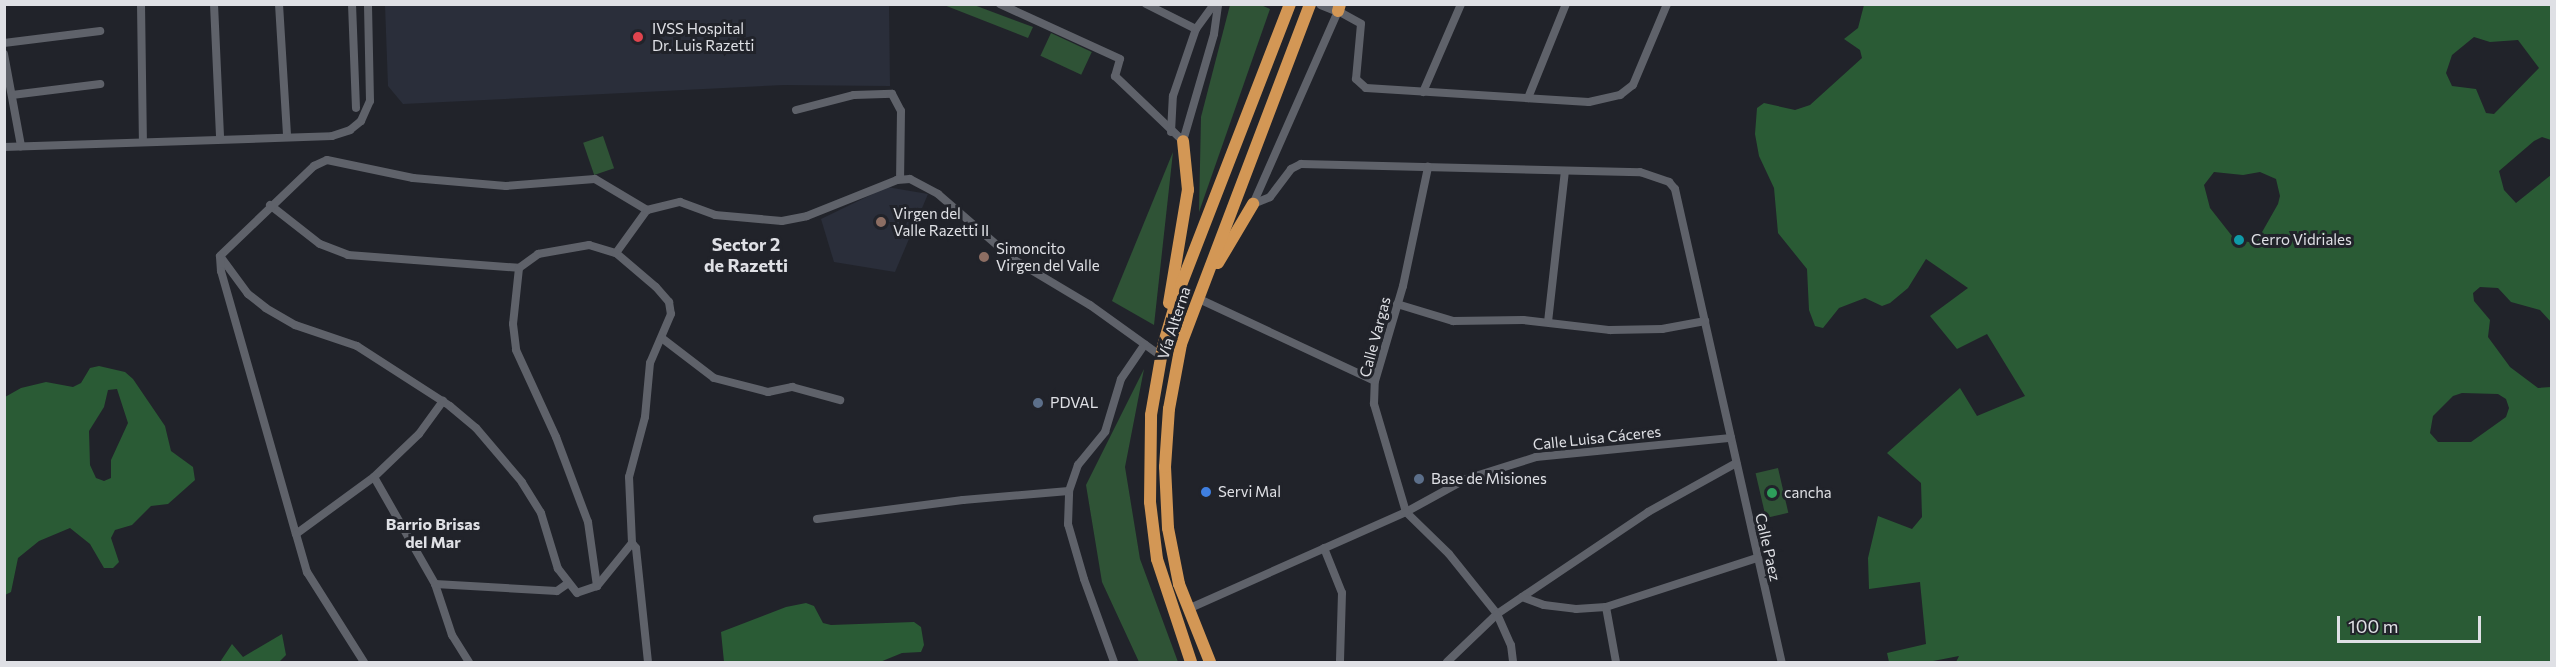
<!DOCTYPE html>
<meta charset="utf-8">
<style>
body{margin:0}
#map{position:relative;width:2556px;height:667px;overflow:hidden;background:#21232a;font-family:Commissioner,sans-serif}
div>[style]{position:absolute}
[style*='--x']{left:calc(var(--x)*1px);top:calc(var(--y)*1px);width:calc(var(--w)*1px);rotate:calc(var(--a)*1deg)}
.built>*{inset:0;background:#2a2e3a}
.green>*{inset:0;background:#2f5336;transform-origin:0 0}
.forest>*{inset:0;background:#2a5b35}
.minor>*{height:8px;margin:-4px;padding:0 4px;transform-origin:4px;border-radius:4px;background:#5f626a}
.secondary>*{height:10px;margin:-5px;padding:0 5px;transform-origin:5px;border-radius:5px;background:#5f626a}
.trunk>*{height:12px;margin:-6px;padding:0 6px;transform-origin:6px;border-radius:6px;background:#d39755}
.dots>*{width:16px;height:16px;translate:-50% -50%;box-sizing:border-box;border:3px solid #21232a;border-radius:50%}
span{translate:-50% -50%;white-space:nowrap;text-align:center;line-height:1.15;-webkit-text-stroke:6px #21232a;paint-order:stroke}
.poi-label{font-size:15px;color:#dfe0e5}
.left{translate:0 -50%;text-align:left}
.street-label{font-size:15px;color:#dfe0e5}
.neighbourhood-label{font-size:16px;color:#dfe0e5;font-weight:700}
.quarter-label{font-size:18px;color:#dfe0e5;font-weight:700}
.frame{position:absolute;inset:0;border:6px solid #dfe0e5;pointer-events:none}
.scale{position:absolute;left:2337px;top:616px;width:144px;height:27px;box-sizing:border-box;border:3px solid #dfe0e5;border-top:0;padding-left:8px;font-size:18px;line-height:21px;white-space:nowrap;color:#dfe0e5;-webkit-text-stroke:4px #21232a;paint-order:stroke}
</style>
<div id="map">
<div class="built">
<div style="clip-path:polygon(385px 5px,889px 5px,890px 86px,784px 85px,403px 104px,388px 86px)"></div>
<div style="clip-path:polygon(887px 187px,928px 194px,895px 272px,834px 262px,821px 219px)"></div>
</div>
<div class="green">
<div style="clip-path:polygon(944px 5px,974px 5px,1033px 27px,1028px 38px)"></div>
<div style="clip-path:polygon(1230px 5px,1261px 5px,1270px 9px,1199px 212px,1201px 117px)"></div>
<div style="left:1051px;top:33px;width:45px;height:25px;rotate:25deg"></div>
<div style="left:603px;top:136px;width:34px;height:21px;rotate:71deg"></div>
<div style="clip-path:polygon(1173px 152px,1154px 325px,1112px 301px)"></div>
<div style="clip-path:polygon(1144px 369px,1125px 467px,1140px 559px,1178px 662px,1139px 662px,1102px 582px,1086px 485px)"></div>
<div style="left:1778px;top:468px;width:46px;height:23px;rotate:77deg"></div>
</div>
<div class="forest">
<div style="clip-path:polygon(evenodd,1864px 5px,2551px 5px,2551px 140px,2542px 137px,2534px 141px,2499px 171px,2504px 190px,2516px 203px,2551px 175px,2551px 322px,2540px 310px,2511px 302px,2498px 288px,2480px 287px,2473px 293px,2474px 301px,2490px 320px,2488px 337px,2510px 367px,2538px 388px,2551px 387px,2551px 662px,1956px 662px,1959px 656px,1928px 662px,1889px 662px,1887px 653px,1926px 644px,1920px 582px,1869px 589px,1868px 558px,1878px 516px,1912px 529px,1922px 517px,1921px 483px,1887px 453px,1960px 388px,1977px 416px,2025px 396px,1987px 334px,1957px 349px,1930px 316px,1968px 288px,1926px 259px,1908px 288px,1890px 303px,1882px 306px,1865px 298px,1839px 308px,1823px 328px,1815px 326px,1809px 310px,1807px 269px,1778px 233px,1774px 188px,1759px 156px,1755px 134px,1757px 108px,1764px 103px,1795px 110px,1810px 105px,1862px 58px,1860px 50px,1844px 39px,1858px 28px,1864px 5px,2474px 37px,2490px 42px,2518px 40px,2539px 68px,2494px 114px,2486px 113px,2476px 89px,2452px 86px,2446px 73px,2452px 55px,2474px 37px,1864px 5px,2214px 172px,2243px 175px,2260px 172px,2276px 179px,2280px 196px,2278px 204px,2257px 241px,2248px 242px,2232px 236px,2210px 208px,2204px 185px,2214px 172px,1864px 5px,2462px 393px,2498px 394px,2506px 399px,2509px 408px,2506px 417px,2471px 442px,2438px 442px,2430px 433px,2433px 416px,2453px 396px,2462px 393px)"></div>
<div style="clip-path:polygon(evenodd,99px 366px,125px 372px,133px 379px,165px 426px,171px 451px,193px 467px,195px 480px,168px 504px,151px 506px,132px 525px,115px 530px,111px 538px,119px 562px,113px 568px,104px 568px,90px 544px,70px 528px,39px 541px,18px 558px,11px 592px,5px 595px,5px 397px,21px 388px,46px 382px,73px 387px,81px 383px,90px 368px,99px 366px,117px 389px,128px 423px,111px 460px,111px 478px,104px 481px,96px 478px,90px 465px,89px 431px,104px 407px,108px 390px,117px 389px)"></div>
<div style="clip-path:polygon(806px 603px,814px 606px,823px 623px,831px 625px,914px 622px,921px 627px,924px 645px,921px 652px,902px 653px,880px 662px,724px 662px,721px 632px,786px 607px)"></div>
<div style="clip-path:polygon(282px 634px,286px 655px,279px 662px,220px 662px,232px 644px,243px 657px)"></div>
</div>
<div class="minor">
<div style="--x:141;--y:4;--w:138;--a:89.2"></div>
<div style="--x:214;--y:4;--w:134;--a:87.4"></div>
<div style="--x:279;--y:4;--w:131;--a:86.5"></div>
<div style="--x:352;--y:4;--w:104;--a:87.8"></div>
<div style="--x:1000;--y:4;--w:132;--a:24.6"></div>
<div style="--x:1120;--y:59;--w:18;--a:106"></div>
<div style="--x:1115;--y:76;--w:94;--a:43.7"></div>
<div style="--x:1183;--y:141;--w:111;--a:-73.8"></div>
<div style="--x:1214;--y:34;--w:30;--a:-82"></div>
<div style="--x:1146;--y:4;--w:56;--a:26.6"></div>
<div style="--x:4;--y:43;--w:97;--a:-7.1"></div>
<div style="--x:4;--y:54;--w:94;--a:79.5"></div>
<div style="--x:1423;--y:92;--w:96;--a:-66.6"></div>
<div style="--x:12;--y:95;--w:89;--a:-7.1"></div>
<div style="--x:1528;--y:98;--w:101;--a:-68"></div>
<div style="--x:796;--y:110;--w:60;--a:-14.5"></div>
<div style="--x:854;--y:95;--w:38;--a:-2"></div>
<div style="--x:892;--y:94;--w:19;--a:62"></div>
<div style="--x:901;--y:111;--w:68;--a:90.8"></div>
<div style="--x:1171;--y:132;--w:36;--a:-87"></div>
<div style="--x:1173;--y:96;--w:71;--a:-71.1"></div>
<div style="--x:1196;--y:29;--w:31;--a:-54"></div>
<div style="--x:4;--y:147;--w:328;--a:-1.9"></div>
<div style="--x:332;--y:136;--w:19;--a:-18"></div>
<div style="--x:350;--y:130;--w:14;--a:-39"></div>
<div style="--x:361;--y:121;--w:22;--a:-66"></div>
<div style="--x:370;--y:101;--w:97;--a:-91.2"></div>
<div style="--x:1253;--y:204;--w:18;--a:-22"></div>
<div style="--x:1270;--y:197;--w:35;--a:-53"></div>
<div style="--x:1291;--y:169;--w:11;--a:-27"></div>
<div style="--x:1301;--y:164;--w:339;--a:1.4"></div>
<div style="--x:1640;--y:172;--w:31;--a:19"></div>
<div style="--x:1669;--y:182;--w:9;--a:49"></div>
<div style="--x:1675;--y:189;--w:485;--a:77.3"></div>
<div style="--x:1253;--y:204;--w:211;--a:-66.2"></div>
<div style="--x:1338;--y:11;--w:26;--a:29"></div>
<div style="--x:1361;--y:24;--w:55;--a:95.2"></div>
<div style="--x:1356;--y:79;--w:13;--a:42"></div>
<div style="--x:1366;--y:88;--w:223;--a:3.6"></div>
<div style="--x:1589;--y:102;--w:32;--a:-13"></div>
<div style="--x:1620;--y:95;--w:16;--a:-38"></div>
<div style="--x:1633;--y:85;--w:88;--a:-67.2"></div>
<div style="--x:270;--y:205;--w:63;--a:38"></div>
<div style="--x:320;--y:244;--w:30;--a:21"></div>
<div style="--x:348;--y:255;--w:171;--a:4.3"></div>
<div style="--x:519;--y:268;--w:24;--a:-36"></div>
<div style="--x:538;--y:254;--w:52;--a:-10"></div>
<div style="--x:589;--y:245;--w:28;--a:17"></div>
<div style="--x:616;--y:253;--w:53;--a:-54.2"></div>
<div style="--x:616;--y:253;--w:52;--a:40.4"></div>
<div style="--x:656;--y:287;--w:20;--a:49"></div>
<div style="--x:669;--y:302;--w:12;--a:81"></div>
<div style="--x:671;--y:314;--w:53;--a:113.2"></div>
<div style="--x:650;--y:363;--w:54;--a:95.3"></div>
<div style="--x:645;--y:417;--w:62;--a:104.9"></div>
<div style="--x:629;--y:477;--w:66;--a:87.4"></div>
<div style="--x:632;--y:543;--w:55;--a:129.1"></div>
<div style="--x:597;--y:586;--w:21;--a:161"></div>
<div style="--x:577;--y:593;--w:31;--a:-128"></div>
<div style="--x:558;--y:569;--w:59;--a:-106.9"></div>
<div style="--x:541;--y:513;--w:36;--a:-122"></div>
<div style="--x:522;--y:482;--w:71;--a:-130.4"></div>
<div style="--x:476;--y:428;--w:34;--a:-140"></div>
<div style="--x:450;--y:406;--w:111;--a:-147.2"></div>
<div style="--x:357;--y:346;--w:65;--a:-161.3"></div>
<div style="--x:295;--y:325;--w:34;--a:-150"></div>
<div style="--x:266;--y:308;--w:23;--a:-142"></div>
<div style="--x:248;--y:294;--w:47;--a:-126.4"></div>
<div style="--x:220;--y:256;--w:130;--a:-43.8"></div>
<div style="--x:314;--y:166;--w:14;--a:-25"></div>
<div style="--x:327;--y:160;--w:88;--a:11.8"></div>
<div style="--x:413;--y:178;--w:93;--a:4.9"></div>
<div style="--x:506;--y:186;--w:89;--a:-4.5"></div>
<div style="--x:595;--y:179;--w:61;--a:30.8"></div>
<div style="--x:647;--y:210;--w:34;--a:-14"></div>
<div style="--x:680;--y:202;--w:37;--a:20"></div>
<div style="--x:715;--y:215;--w:67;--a:5.1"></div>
<div style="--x:782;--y:221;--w:25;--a:-11"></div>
<div style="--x:807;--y:216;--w:97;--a:-21.8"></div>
<div style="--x:897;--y:180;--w:13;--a:-4"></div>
<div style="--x:910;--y:179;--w:32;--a:28"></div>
<div style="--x:938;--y:194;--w:99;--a:40.9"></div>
<div style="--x:1013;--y:259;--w:90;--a:30.9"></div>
<div style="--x:1090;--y:305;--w:87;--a:35.7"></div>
<div style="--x:220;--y:257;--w:14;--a:86"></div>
<div style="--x:221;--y:271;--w:273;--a:74.1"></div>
<div style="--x:296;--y:534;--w:97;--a:-36.2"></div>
<div style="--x:374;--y:477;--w:62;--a:-43.7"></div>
<div style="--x:419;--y:434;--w:41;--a:-54"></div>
<div style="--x:519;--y:268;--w:56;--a:96.1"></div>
<div style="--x:513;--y:324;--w:26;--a:83"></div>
<div style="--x:516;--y:350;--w:96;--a:65.3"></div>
<div style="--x:556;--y:437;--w:91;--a:69.4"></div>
<div style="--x:588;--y:522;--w:65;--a:82"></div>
<div style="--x:1197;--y:298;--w:196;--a:25"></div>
<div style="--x:1397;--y:304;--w:59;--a:16.9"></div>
<div style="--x:1453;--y:321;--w:70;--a:-0.8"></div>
<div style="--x:1523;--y:320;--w:88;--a:6.6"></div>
<div style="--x:1610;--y:330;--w:52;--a:-1.1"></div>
<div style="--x:1662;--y:329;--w:44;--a:-10.5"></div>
<div style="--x:1548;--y:322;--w:152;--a:-83.6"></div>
<div style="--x:663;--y:339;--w:64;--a:37.4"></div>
<div style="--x:714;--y:378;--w:56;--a:14.5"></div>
<div style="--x:768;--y:392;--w:25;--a:-12"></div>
<div style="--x:792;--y:387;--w:50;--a:15.2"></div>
<div style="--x:374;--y:477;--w:123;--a:60.3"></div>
<div style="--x:435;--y:584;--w:54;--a:71.6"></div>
<div style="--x:452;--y:635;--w:32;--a:58"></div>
<div style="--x:1406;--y:512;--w:60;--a:44.3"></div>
<div style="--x:1449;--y:554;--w:77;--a:51.3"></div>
<div style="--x:1497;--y:614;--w:182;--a:-34"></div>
<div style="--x:1648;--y:512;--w:101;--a:-29.1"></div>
<div style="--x:1406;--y:512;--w:113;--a:-106.5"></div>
<div style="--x:1374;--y:404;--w:23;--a:-88"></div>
<div style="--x:1375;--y:381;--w:99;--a:-73.6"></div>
<div style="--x:1403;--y:286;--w:122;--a:-78.1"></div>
<div style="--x:817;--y:519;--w:147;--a:-7.4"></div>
<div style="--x:963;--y:500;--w:106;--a:-4.9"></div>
<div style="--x:296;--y:534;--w:40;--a:74"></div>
<div style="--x:307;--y:572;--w:107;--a:57.7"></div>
<div style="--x:632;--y:543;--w:6;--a:51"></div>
<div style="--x:636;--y:548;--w:115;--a:84"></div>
<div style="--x:1324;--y:548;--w:48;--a:68.2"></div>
<div style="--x:1342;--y:593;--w:69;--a:91.7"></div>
<div style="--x:435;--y:584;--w:122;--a:3.3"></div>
<div style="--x:557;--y:591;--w:12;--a:-35"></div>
<div style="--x:1522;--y:597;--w:23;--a:20"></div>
<div style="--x:1544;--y:605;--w:32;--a:7"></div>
<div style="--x:1576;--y:609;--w:30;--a:-4"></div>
<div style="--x:1606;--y:607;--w:159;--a:-18"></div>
<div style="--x:1606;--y:607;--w:56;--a:79.7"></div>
<div style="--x:1188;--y:609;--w:239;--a:-24"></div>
<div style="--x:1406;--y:512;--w:68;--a:-28.8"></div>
<div style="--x:1466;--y:479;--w:73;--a:-17.4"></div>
<div style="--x:1536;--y:457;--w:196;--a:-5.6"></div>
<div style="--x:1114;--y:662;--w:88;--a:-109.9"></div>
<div style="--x:1084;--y:579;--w:57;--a:-106.2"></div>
<div style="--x:1068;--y:524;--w:33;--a:-88"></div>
<div style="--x:1069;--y:491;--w:28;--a:-71"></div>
<div style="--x:1078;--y:465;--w:43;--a:-50.7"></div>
<div style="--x:1105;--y:432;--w:55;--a:-73.2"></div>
<div style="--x:1121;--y:379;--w:42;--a:-55.6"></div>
<div style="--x:1447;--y:662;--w:69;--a:-43.8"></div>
<div style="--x:1497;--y:614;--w:34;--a:66"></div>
<div style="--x:1511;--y:645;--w:17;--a:83"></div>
</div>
<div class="secondary">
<div style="--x:1321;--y:4;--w:18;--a:22"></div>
</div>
<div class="trunk">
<div style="--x:1338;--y:11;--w:7;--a:-74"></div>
<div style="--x:1218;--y:263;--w:69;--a:-59.3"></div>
<div style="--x:1169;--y:303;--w:115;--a:-80.5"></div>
<div style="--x:1188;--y:190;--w:49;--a:-95.8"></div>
<div style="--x:1191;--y:662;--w:108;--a:-108.3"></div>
<div style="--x:1157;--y:559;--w:57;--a:-97"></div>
<div style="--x:1150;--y:502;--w:87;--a:-89.3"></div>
<div style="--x:1151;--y:415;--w:70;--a:-80.1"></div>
<div style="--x:1163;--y:346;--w:64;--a:-73.6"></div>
<div style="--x:1181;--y:285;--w:301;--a:-68.8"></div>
<div style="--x:1210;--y:662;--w:84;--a:-111.7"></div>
<div style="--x:1179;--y:584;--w:57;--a:-101.1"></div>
<div style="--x:1168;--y:528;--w:61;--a:-92.8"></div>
<div style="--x:1165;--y:467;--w:58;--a:-86.1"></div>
<div style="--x:1169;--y:409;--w:66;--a:-79.5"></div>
<div style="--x:1181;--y:344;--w:364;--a:-69.2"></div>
</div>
<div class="dots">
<div style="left:638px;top:37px;background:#e0444e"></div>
<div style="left:881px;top:222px;background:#8d6e63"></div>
<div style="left:2239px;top:240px;background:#0f9aa8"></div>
<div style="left:984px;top:257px;background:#8d6e63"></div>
<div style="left:1038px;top:403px;background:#5c6f8a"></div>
<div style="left:1419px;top:479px;background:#5c6f8a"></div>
<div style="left:1206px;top:492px;background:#3f7fe0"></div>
<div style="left:1772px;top:493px;background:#2e9e5b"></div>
</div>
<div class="poi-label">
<span class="left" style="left:652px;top:37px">IVSS Hospital<br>Dr. Luis Razetti</span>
<span class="left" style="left:893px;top:222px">Virgen del<br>Valle Razetti II</span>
<span class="left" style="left:2251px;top:240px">Cerro Vidriales</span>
<span class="left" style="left:996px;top:257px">Simoncito<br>Virgen del Valle</span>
<span class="left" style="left:1050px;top:403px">PDVAL</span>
<span class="left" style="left:1431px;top:479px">Base de Misiones</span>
<span class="left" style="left:1218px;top:492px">Servi Mal</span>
<span class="left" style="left:1784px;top:493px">cancha</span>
</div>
<div class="street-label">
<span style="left:1174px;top:323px;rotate:-72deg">Vía Alterna</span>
<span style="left:1375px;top:337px;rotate:-75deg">Calle Vargas</span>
<span style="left:1597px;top:438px;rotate:-6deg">Calle Luisa Cáceres</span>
<span style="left:1768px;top:547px;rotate:77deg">Calle Paez</span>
</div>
<div class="neighbourhood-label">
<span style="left:433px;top:533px">Barrio Brisas<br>del Mar</span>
</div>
<div class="quarter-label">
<span style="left:746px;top:255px">Sector 2<br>de Razetti</span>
</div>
<div class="frame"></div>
<div class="scale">100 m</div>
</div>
